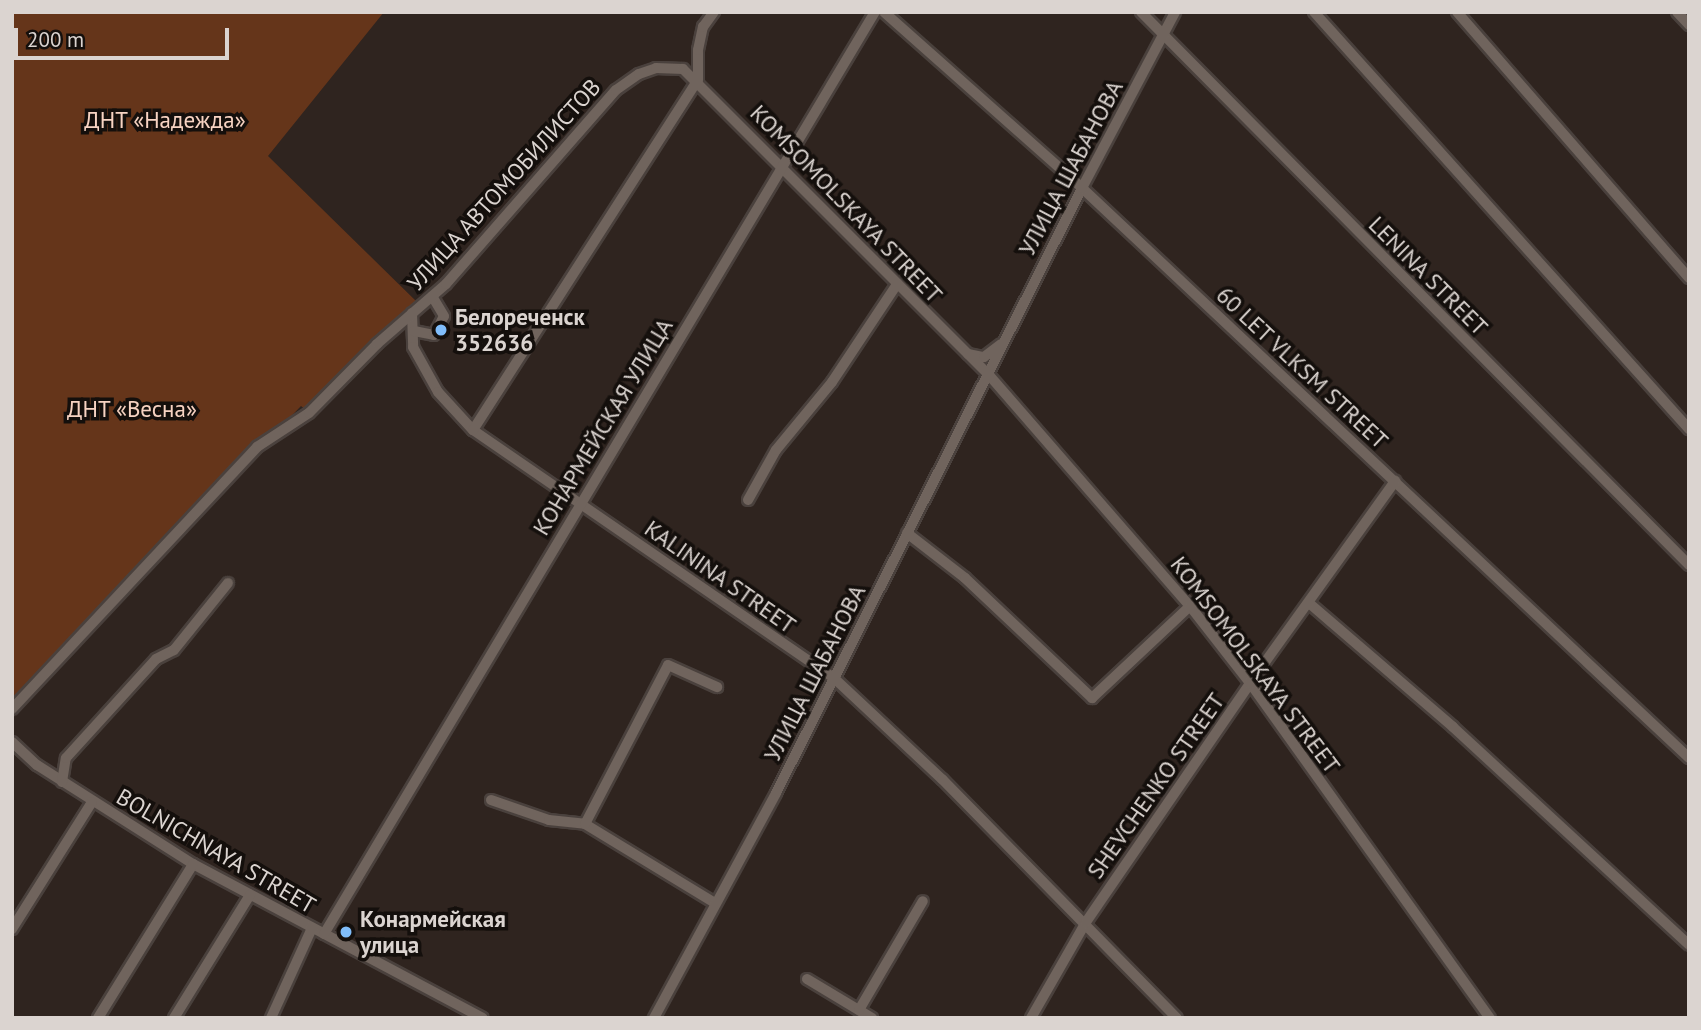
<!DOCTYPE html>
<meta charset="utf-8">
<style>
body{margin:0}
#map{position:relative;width:1701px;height:1030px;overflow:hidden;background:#2f241f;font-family:"PT Sans",sans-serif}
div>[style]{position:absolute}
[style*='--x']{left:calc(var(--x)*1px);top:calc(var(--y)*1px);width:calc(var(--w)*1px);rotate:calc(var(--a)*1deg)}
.green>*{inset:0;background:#65351a}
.roads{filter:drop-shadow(2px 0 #4a413d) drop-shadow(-2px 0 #4a413d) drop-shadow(0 2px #4a413d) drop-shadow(0 -2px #4a413d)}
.minor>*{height:10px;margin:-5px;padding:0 5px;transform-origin:5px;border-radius:5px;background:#70645d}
.dots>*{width:19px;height:19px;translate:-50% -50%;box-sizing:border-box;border:4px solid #140f0c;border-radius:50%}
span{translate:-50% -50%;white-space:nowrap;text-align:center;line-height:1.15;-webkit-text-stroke:7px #140f0c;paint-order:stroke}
.park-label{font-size:23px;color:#f7d3c2}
.street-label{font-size:23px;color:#dbd4d0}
.poi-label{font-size:23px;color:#dbd4d0;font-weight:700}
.left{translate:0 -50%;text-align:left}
.frame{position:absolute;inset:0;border:14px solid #dbd4d0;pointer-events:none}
.scale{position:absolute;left:14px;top:28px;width:215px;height:32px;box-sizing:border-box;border:4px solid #dbd4d0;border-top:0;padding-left:9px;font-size:21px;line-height:24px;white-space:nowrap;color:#dbd4d0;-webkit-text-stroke:5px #140f0c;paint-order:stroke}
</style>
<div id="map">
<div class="green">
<div style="clip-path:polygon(12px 12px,384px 12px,268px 156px,418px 303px,307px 411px,301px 406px,12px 708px)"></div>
</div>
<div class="roads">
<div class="minor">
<div style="--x:884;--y:12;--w:265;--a:41.6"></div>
<div style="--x:1082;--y:188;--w:833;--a:43.2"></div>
<div style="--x:1141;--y:12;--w:779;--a:45.26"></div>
<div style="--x:1314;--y:12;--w:561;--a:48.04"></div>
<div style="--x:1457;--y:12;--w:353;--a:48.9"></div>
<div style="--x:1677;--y:12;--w:18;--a:47"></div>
<div style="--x:412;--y:313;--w:34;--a:88"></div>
<div style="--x:413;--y:347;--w:51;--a:60.9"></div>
<div style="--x:438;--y:392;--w:52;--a:47.4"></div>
<div style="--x:473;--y:430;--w:438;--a:34.5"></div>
<div style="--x:834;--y:678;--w:148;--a:43.1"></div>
<div style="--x:942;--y:779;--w:335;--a:45.5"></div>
<div style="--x:414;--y:331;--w:20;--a:11"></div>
<div style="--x:434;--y:335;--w:21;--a:-62"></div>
<div style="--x:444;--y:316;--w:23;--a:-121"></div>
<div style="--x:968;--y:354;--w:16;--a:11"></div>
<div style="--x:984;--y:357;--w:21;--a:-37"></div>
<div style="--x:473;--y:430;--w:416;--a:-57.3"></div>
<div style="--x:698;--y:80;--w:30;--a:-90"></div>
<div style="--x:698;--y:50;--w:24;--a:-78"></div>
<div style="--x:703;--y:27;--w:19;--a:-54"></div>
<div style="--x:748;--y:500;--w:57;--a:-60.8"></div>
<div style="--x:776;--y:450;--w:88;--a:-50.5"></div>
<div style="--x:832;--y:382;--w:118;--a:-56.4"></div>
<div style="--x:907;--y:533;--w:73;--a:37.8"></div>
<div style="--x:965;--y:578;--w:175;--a:43.4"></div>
<div style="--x:1092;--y:698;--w:134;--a:-43.2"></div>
<div style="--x:1309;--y:603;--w:190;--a:40.7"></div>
<div style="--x:1453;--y:727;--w:321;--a:42.7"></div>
<div style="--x:12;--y:709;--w:359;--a:-46.9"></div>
<div style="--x:257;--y:447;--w:62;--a:-33.2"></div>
<div style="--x:309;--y:413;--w:97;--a:-45.4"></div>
<div style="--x:377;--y:344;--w:91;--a:-41"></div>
<div style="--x:446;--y:284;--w:258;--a:-48.8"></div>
<div style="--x:616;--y:90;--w:28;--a:-35"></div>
<div style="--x:639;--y:74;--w:18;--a:-19"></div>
<div style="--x:656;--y:68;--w:27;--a:2"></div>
<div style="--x:683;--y:69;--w:433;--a:45"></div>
<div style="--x:989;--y:375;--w:306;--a:49"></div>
<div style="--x:1190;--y:606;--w:98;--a:52.1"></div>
<div style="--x:1250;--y:683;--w:412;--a:54.4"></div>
<div style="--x:12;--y:742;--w:34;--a:43"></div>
<div style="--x:37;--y:765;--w:185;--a:32.4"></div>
<div style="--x:193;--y:864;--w:328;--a:28"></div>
<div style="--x:62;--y:782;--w:24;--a:-81"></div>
<div style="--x:66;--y:758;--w:134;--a:-47.7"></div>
<div style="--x:156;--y:659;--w:20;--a:-27"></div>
<div style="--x:174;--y:650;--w:86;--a:-51.1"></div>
<div style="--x:491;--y:800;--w:61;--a:19"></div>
<div style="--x:549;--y:820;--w:36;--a:6"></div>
<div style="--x:585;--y:824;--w:152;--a:31.3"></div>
<div style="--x:585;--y:824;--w:179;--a:-62.4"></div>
<div style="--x:668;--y:665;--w:54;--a:24.2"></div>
<div style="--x:12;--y:929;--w:150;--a:-57.8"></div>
<div style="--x:324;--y:934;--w:1074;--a:-59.14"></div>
<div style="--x:807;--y:979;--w:76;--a:31"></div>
<div style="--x:859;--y:1010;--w:126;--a:-59.6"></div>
<div style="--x:98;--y:1018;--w:181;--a:-58.3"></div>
<div style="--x:174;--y:1018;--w:145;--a:-58.3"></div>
<div style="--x:271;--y:1018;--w:99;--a:-65.5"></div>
<div style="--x:654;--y:1018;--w:256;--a:-61.5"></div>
<div style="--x:776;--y:793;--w:678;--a:-63.17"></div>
<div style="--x:1082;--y:188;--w:199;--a:-62.1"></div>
<div style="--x:1031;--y:1018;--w:111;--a:-60.2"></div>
<div style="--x:1086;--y:922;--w:290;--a:-55.5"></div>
<div style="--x:1250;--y:683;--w:249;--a:-54.3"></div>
</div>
</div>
<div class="dots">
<div style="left:441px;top:330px;background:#80bdfa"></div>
<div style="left:346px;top:932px;background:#80bdfa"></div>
</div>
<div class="park-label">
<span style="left:165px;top:120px">ДНТ «Надежда»</span>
<span style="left:132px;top:409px">ДНТ «Весна»</span>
</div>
<div class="street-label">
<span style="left:1071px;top:168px;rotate:-62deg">УЛИЦА ШАБАНОВА</span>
<span style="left:504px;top:185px;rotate:-48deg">УЛИЦА АВТОМОБИЛИСТОВ</span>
<span style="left:846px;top:204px;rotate:46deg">KOMSOMOLSKAYA STREET</span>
<span style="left:1428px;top:276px;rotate:45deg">LENINA STREET</span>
<span style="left:1302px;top:368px;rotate:43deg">60 LET VLKSM STREET</span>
<span style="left:603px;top:427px;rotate:-59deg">КОНАРМЕЙСКАЯ УЛИЦА</span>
<span style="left:720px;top:577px;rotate:35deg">KALININA STREET</span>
<span style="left:1255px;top:665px;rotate:53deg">KOMSOMOLSKAYA STREET</span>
<span style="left:815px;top:673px;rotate:-63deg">УЛИЦА ШАБАНОВА</span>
<span style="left:1156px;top:786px;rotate:-55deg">SHEVCHENKO STREET</span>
<span style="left:216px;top:851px;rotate:30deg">BOLNICHNAYA STREET</span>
</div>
<div class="poi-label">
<span class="left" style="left:455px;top:330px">Белореченск<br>352636</span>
<span class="left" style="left:360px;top:932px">Конармейская<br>улица</span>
</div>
<div class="frame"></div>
<div class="scale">200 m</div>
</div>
